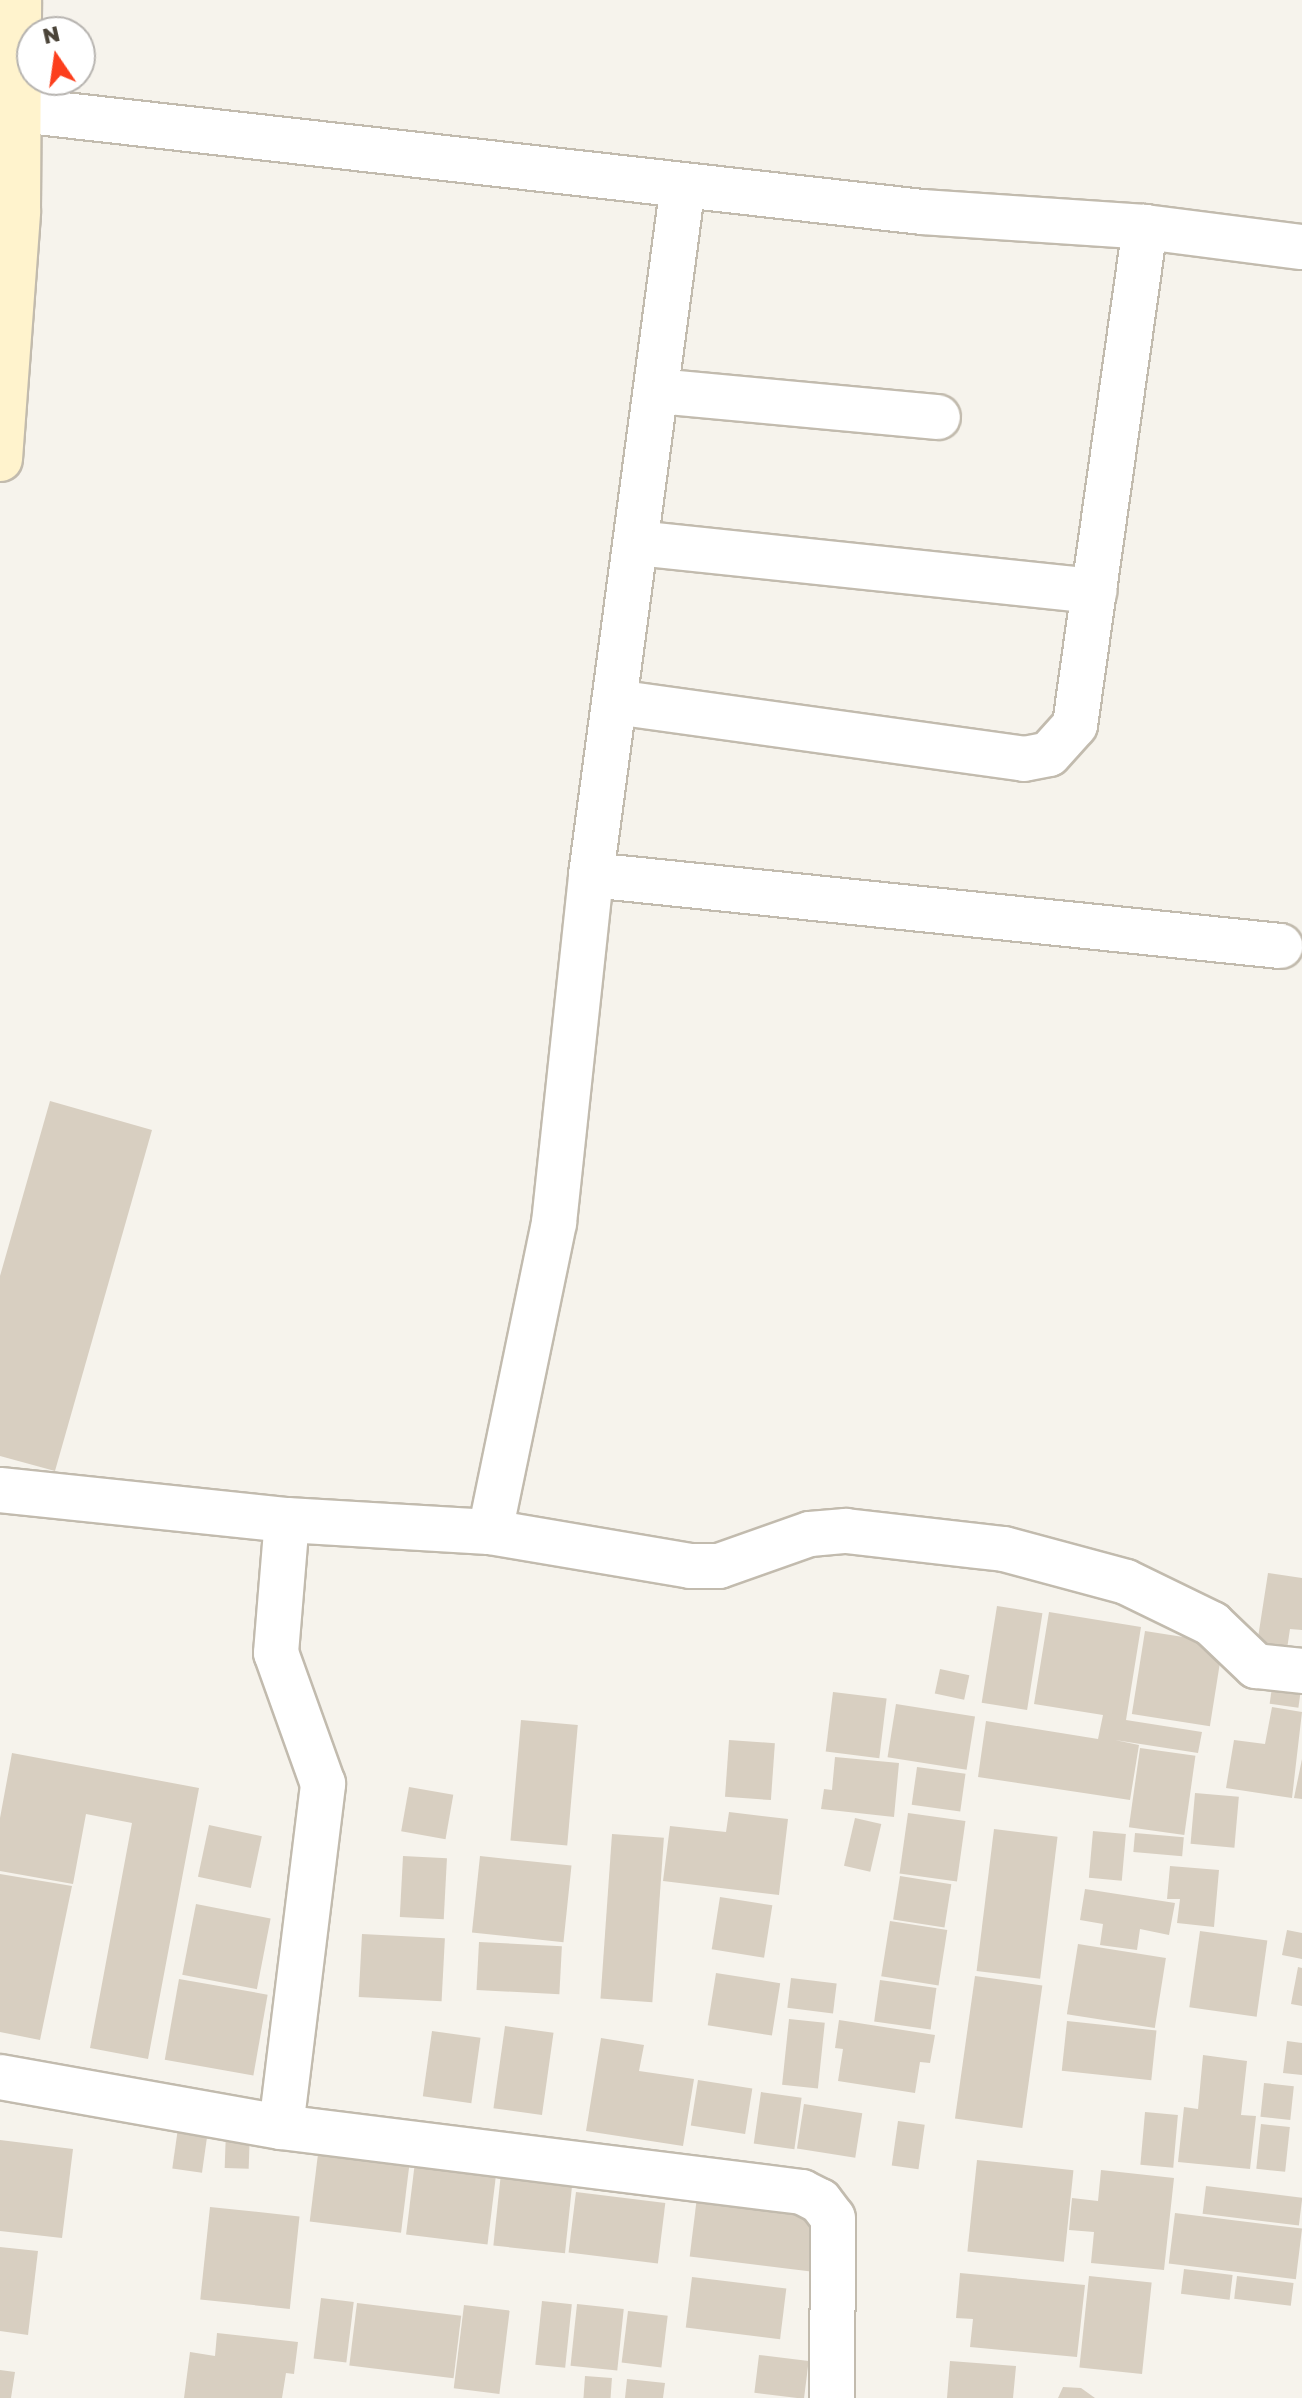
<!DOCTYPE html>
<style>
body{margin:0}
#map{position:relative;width:1302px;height:2398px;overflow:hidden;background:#f6f3ec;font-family:"Golos Text",sans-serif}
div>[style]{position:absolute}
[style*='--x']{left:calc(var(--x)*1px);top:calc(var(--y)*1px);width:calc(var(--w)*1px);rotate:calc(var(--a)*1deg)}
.building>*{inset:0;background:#d8cfc1;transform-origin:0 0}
.roads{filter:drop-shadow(2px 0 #c2bbae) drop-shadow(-2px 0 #c2bbae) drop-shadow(0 2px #c2bbae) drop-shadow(0 -2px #c2bbae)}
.street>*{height:44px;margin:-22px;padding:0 22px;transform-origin:22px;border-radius:22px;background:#fff}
.secondary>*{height:44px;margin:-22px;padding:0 22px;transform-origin:22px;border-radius:22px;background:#fff3cd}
span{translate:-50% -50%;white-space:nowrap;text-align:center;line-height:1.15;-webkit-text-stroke:6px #fff;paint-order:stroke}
.north{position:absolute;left:16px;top:16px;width:80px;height:80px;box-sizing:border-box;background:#fff;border:2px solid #b7b4b0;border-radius:50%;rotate:347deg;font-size:22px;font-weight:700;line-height:32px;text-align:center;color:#4b4439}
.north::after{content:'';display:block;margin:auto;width:28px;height:36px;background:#fc3f1d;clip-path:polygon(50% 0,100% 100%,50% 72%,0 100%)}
</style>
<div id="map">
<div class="building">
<div style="clip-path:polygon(50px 1101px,152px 1130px,55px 1471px,0 1456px,0 1276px)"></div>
<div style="clip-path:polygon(1268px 1573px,1302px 1578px,1302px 1630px,1290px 1629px,1287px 1649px,1257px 1644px)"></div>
<div style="left:997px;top:1606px;width:46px;height:98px;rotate:9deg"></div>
<div style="clip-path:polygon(1049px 1612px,1141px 1627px,1126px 1720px,1202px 1732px,1198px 1753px,1115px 1740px,1139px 1745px,1130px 1800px,978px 1777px,986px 1721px,1098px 1739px,1103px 1715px,1034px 1704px)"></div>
<div style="left:1145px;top:1631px;width:79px;height:84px;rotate:9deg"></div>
<div style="left:940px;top:1669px;width:30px;height:25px;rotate:12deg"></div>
<div style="left:1273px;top:1680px;width:29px;height:24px;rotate:8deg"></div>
<div style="left:833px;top:1692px;width:54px;height:60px;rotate:7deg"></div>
<div style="left:896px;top:1704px;width:80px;height:54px;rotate:9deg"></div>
<div style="clip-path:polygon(1272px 1707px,1302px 1712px,1292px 1798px,1226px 1788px,1234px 1740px,1265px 1744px)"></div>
<div style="left:521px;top:1720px;width:57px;height:121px;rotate:5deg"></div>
<div style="left:729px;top:1740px;width:46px;height:57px;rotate:4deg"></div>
<div style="left:1140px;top:1748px;width:56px;height:80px;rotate:8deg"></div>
<div style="clip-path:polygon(12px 1753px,199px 1788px,148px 2059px,90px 2048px,132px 1823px,86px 1814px,73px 1884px,0 1871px,0 1818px)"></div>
<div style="clip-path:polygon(835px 1757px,899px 1763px,894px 1817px,821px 1809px,824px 1789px,832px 1790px)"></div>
<div style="clip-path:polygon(1302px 1759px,1302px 1799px,1294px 1798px)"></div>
<div style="left:917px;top:1767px;width:49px;height:38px;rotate:8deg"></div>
<div style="left:409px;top:1787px;width:45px;height:45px;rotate:10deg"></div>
<div style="left:1195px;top:1793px;width:44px;height:51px;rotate:5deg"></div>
<div style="clip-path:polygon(729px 1812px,788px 1819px,779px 1895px,663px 1881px,670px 1826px,726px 1832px)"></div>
<div style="left:908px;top:1813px;width:58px;height:61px;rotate:8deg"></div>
<div style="left:855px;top:1818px;width:27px;height:49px;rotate:13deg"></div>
<div style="left:209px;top:1825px;width:54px;height:53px;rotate:12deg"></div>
<div style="left:994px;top:1829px;width:64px;height:143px;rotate:7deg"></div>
<div style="left:1093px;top:1831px;width:33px;height:47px;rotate:5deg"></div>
<div style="left:1135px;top:1833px;width:49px;height:19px;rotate:5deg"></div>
<div style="left:612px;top:1834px;width:52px;height:165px;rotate:4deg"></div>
<div style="left:403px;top:1856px;width:44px;height:61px;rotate:3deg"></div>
<div style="left:480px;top:1856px;width:92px;height:77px;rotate:6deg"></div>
<div style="clip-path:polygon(1170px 1866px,1219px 1870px,1214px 1927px,1177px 1923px,1180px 1899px,1167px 1899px)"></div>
<div style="clip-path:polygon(0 1874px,72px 1886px,40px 2040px,0 2032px)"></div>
<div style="left:900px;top:1876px;width:52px;height:44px;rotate:9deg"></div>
<div style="clip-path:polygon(1085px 1889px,1175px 1903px,1169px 1935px,1140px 1929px,1137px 1950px,1100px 1945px,1103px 1924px,1080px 1920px)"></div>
<div style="left:720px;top:1897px;width:53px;height:53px;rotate:9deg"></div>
<div style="left:196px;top:1904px;width:76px;height:72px;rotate:11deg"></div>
<div style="left:890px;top:1921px;width:58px;height:56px;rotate:9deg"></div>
<div style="clip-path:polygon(1287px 1930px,1302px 1933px,1302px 1959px,1282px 1955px)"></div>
<div style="left:1200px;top:1931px;width:68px;height:77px;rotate:8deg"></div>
<div style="left:362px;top:1934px;width:83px;height:63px;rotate:3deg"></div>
<div style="left:479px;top:1942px;width:83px;height:48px;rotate:3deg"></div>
<div style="left:1078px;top:1944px;width:89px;height:71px;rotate:9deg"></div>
<div style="clip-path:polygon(1298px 1967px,1302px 1968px,1302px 2006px,1291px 2004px)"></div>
<div style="left:716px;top:1973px;width:65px;height:53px;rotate:9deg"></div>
<div style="left:975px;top:1976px;width:68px;height:144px;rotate:8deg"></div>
<div style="left:791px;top:1978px;width:46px;height:30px;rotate:7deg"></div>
<div style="left:179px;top:1979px;width:90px;height:82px;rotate:10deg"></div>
<div style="left:880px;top:1980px;width:57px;height:42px;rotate:8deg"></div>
<div style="left:789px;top:2019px;width:36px;height:66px;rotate:6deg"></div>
<div style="clip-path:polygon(839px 2020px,935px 2035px,930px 2063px,920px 2062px,915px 2093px,838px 2081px,843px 2049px,835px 2048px)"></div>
<div style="left:1067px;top:2021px;width:90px;height:50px;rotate:6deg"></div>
<div style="left:505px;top:2026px;width:49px;height:83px;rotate:8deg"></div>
<div style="left:432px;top:2031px;width:49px;height:66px;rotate:8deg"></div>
<div style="clip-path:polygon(601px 2038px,644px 2045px,639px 2071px,694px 2079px,683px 2146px,586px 2131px)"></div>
<div style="clip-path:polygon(1287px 2041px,1302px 2043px,1302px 2075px,1283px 2073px)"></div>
<div style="clip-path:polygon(1203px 2055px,1247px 2061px,1241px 2115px,1256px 2116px,1250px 2169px,1178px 2162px,1184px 2107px,1198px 2109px)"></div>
<div style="left:698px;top:2080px;width:55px;height:46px;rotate:9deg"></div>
<div style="left:1264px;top:2083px;width:30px;height:34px;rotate:6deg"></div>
<div style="left:761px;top:2092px;width:41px;height:52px;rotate:8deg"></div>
<div style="left:804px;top:2104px;width:59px;height:45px;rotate:9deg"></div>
<div style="left:1145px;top:2112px;width:33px;height:53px;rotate:5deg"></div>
<div style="left:898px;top:2121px;width:27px;height:45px;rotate:8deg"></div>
<div style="left:1261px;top:2124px;width:29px;height:45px;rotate:6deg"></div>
<div style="left:178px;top:2128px;width:30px;height:41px;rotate:8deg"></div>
<div style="left:226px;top:2130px;width:24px;height:38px;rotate:2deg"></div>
<div style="clip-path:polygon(0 2140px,73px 2149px,62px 2238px,0 2231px)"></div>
<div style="left:318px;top:2154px;width:92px;height:68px;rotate:7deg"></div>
<div style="left:977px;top:2160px;width:97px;height:92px;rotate:6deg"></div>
<div style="left:415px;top:2162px;width:82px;height:73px;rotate:7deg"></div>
<div style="clip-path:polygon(1101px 2170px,1174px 2178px,1164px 2270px,1091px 2263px,1094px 2232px,1069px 2230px,1072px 2198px,1098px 2201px)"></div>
<div style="left:501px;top:2173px;width:72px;height:73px;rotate:6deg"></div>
<div style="left:1206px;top:2186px;width:97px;height:28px;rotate:7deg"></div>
<div style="left:576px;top:2192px;width:90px;height:61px;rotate:7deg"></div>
<div style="left:697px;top:2197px;width:122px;height:60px;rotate:7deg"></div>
<div style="left:210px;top:2207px;width:90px;height:93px;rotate:6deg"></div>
<div style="left:1175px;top:2213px;width:128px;height:51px;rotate:7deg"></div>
<div style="clip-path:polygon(0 2247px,38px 2251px,28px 2335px,0 2331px)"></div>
<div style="left:1184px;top:2269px;width:49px;height:25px;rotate:7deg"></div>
<div style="clip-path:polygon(960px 2273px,1085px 2285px,1077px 2357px,970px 2347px,973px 2319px,956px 2318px)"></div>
<div style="left:1089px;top:2276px;width:63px;height:92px;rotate:6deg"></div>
<div style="left:1237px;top:2276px;width:57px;height:23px;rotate:7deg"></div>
<div style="left:692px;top:2277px;width:95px;height:51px;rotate:7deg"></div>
<div style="left:321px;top:2298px;width:33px;height:61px;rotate:7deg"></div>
<div style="left:542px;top:2301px;width:30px;height:64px;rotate:6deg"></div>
<div style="left:357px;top:2303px;width:105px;height:63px;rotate:7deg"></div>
<div style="left:577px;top:2304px;width:47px;height:62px;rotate:6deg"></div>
<div style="left:464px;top:2305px;width:46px;height:84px;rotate:7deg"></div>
<div style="left:628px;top:2311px;width:40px;height:52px;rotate:7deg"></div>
<div style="clip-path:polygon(217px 2333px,298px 2342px,294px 2374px,286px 2373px,282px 2398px,184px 2398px,190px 2352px,215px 2356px)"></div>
<div style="left:759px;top:2355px;width:50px;height:38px;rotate:7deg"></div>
<div style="clip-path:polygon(950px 2361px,1016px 2366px,1013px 2398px,947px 2398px)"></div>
<div style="clip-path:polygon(0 2370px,15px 2372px,11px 2398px,0 2398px)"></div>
<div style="left:585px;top:2376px;width:27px;height:22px;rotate:4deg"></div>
<div style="clip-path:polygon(627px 2379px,665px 2383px,663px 2398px,625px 2398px)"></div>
<div style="clip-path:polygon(1063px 2387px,1081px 2388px,1095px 2398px,1058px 2398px)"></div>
</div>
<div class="roads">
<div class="street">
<div style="--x:20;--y:110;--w:908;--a:6.45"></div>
<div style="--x:922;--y:212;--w:224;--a:3.8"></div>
<div style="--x:1145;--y:227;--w:158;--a:7.3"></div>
<div style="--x:656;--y:391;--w:283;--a:5.3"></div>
<div style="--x:636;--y:543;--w:461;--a:6"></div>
<div style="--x:615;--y:702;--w:413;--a:7.9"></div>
<div style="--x:1024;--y:759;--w:25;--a:-11"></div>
<div style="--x:1049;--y:754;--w:39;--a:-48"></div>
<div style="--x:1075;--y:725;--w:503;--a:-82"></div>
<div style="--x:591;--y:875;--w:693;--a:5.88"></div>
<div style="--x:0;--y:1490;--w:289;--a:6"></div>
<div style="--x:287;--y:1520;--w:203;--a:3.4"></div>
<div style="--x:490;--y:1532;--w:203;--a:9.6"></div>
<div style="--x:690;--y:1566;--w:29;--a:0"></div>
<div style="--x:719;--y:1566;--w:96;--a:-19.4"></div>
<div style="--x:810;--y:1534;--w:36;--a:-5"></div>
<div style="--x:846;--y:1531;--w:159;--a:6.5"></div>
<div style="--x:1004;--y:1549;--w:126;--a:15.1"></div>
<div style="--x:1126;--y:1582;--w:96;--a:26"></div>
<div style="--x:1212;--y:1624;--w:61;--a:43.7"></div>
<div style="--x:1256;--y:1666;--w:46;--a:6.2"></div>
<div style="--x:490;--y:1532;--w:316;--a:-78.3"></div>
<div style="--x:554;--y:1223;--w:350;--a:-83.9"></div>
<div style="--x:591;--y:875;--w:696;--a:-82.41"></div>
<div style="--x:0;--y:2077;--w:285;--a:10.1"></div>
<div style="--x:281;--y:2127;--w:525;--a:7.11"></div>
<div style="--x:802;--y:2192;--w:20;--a:27"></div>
<div style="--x:820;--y:2201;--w:21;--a:53"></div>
<div style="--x:833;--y:2218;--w:180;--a:90.3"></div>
<div style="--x:281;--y:2127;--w:346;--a:-83"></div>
<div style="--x:323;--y:1784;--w:139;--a:-109.7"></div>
<div style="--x:276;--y:1653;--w:133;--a:-85.3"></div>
</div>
<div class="secondary">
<div style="--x:0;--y:459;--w:249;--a:-85.8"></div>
<div style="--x:18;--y:211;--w:211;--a:-89.7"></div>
</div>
</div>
<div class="north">N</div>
</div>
